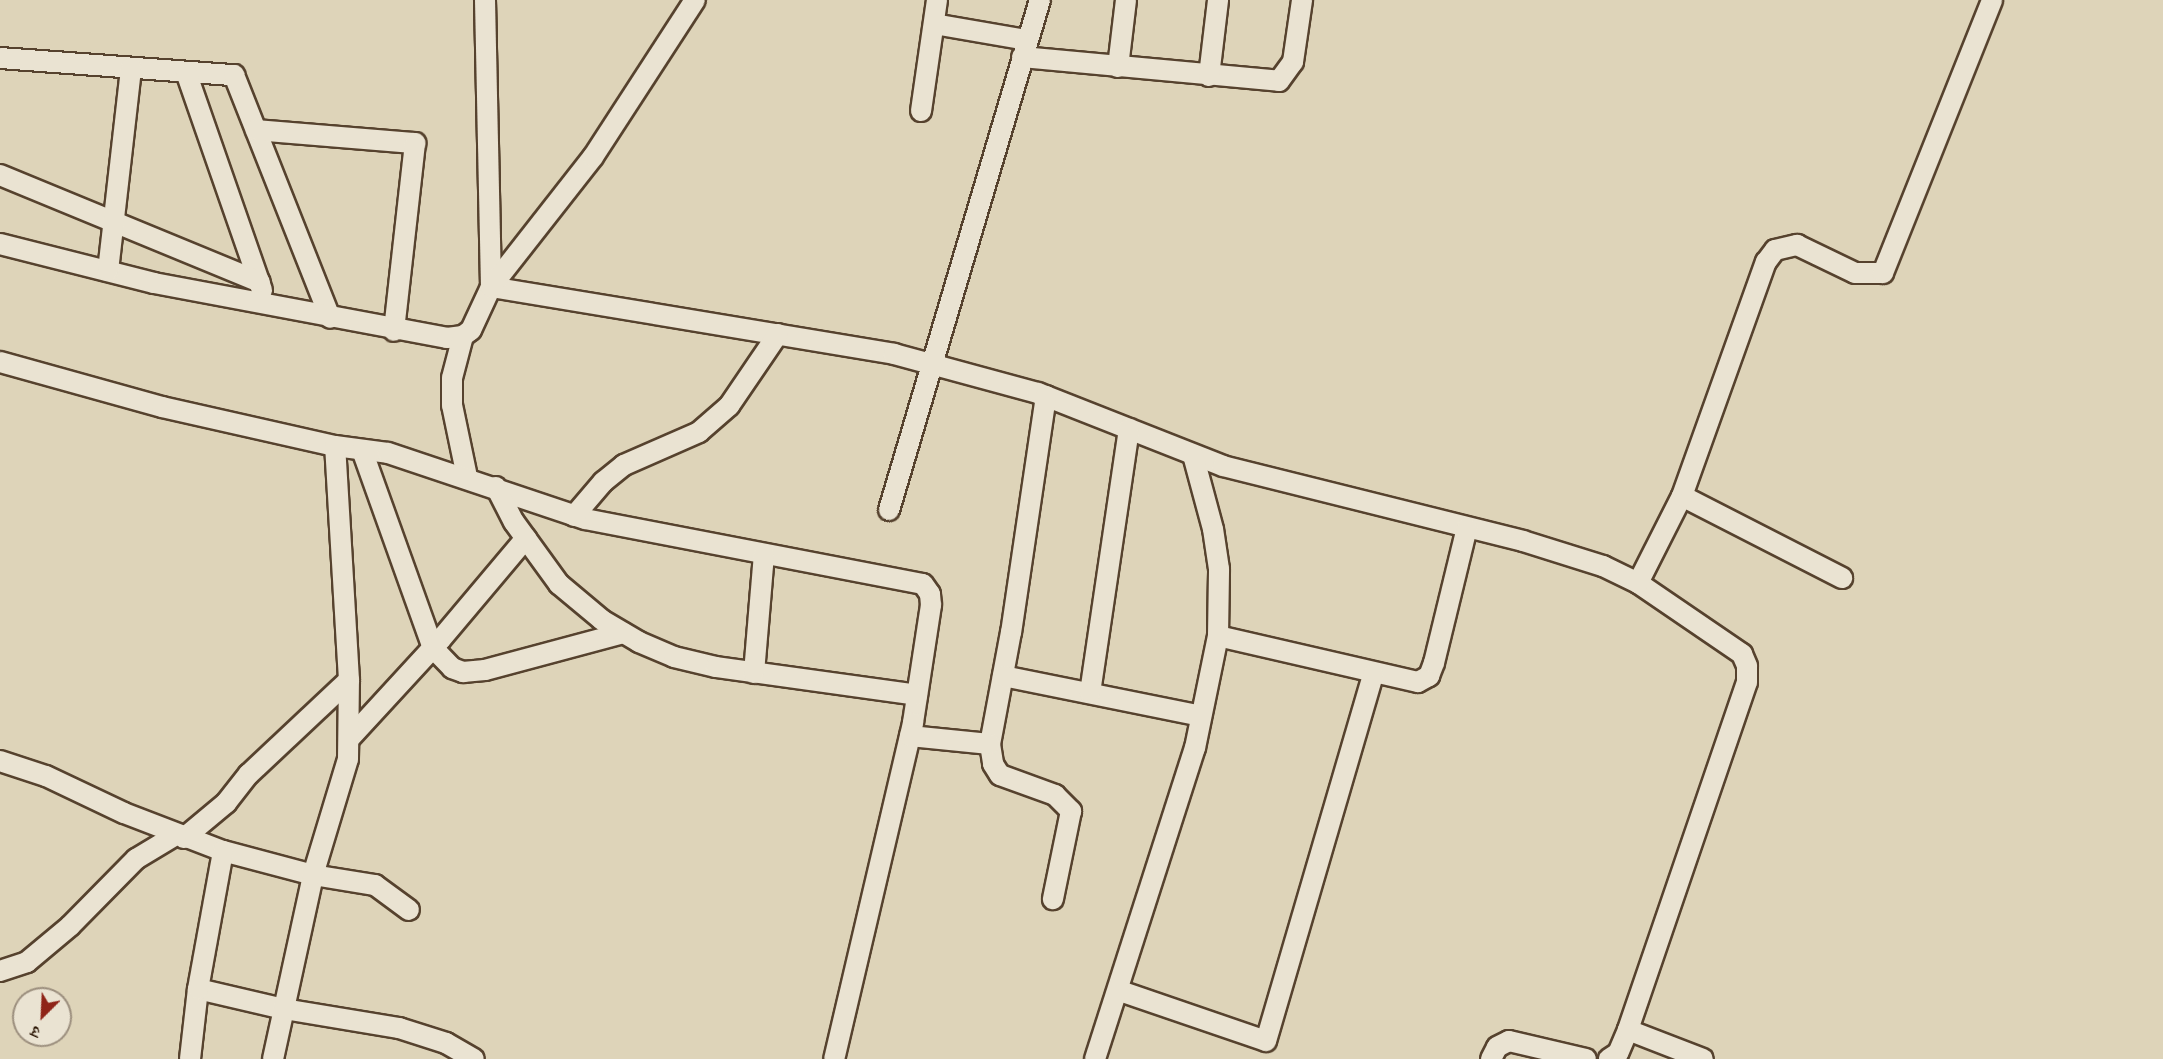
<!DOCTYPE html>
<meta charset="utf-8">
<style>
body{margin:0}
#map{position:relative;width:2163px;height:1059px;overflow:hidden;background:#ded4b9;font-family:"IM FELL Great Primer","Noto Serif Devanagari",serif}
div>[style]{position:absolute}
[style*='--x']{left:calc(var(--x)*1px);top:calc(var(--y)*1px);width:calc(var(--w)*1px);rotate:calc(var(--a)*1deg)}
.roads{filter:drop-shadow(2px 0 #56422e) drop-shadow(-2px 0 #56422e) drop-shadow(0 2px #56422e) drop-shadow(0 -2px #56422e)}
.minor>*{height:20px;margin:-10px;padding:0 10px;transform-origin:10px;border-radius:10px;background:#eae3d2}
span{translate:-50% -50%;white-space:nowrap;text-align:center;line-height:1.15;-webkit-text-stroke:4.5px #eae3d2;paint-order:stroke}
.north{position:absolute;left:12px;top:987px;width:60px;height:60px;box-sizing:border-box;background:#eae3d2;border:2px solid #9c8f7e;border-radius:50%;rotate:204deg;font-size:16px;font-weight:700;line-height:24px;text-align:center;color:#281200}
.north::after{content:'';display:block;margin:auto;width:21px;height:27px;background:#8f2418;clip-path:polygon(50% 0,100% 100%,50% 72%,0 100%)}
</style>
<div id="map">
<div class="roads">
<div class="minor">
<div style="--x:485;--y:0;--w:287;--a:88.8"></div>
<div style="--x:934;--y:24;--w:94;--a:9.8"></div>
<div style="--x:1022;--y:57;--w:258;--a:5.3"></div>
<div style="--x:1279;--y:81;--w:24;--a:-54"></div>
<div style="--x:1293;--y:62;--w:63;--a:-81.7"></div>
<div style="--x:0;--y:58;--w:235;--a:4.2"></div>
<div style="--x:234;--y:75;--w:261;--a:68.4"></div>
<div style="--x:1118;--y:67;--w:67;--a:-83.2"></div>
<div style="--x:186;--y:72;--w:231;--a:70.8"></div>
<div style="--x:1209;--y:76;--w:77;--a:-83.2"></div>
<div style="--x:921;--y:111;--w:112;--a:-81.8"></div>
<div style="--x:256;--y:130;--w:160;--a:4.7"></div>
<div style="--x:415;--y:143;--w:189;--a:96.4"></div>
<div style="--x:0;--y:175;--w:281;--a:22.4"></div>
<div style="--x:0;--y:244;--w:159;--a:14.2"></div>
<div style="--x:154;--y:283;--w:298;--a:10.6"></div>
<div style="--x:447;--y:338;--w:16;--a:-7"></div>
<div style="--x:463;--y:336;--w:10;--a:-37"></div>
<div style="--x:471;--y:330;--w:47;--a:-65.1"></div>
<div style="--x:491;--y:287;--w:409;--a:9.4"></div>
<div style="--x:894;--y:354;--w:149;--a:15.2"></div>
<div style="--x:1038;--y:393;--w:199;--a:21.5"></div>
<div style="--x:1223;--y:466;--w:309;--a:14"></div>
<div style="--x:1523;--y:541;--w:84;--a:17.4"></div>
<div style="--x:1603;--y:566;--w:39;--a:26"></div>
<div style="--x:1638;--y:583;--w:126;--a:34.3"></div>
<div style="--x:1742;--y:654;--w:13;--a:67"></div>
<div style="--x:1747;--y:666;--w:16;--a:90"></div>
<div style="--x:1747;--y:682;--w:368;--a:108.9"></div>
<div style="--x:1628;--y:1030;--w:25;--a:113"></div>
<div style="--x:1618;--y:1053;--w:11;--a:146"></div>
<div style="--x:108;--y:271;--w:204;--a:-83.5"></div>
<div style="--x:491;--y:287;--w:165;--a:-51.9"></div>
<div style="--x:593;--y:157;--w:187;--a:-57"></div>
<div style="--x:463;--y:336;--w:43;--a:104.7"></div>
<div style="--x:452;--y:378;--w:27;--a:90"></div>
<div style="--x:452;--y:405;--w:74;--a:78.2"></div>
<div style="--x:0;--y:362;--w:168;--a:15.5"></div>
<div style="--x:162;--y:407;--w:177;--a:12.7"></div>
<div style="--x:335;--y:446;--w:53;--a:7.5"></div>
<div style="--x:388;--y:453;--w:208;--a:18.5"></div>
<div style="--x:585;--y:519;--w:344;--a:10.9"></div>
<div style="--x:923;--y:584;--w:12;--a:55"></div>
<div style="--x:930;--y:594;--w:11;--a:85"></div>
<div style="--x:931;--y:605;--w:119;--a:98.7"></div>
<div style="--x:913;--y:723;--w:345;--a:103.2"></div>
<div style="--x:1046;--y:396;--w:239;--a:98.4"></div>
<div style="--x:1011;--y:632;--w:114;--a:100.6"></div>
<div style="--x:990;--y:744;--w:20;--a:81"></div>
<div style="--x:993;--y:764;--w:13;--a:58"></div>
<div style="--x:1000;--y:775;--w:59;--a:20"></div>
<div style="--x:1055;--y:795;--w:23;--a:45"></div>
<div style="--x:1071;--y:811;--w:90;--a:101.6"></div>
<div style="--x:362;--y:450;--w:210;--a:70.3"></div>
<div style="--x:433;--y:648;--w:28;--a:46"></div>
<div style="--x:452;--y:668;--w:12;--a:20"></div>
<div style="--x:463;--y:672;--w:22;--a:-5"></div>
<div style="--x:485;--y:670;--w:143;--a:-15"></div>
<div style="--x:496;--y:487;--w:39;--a:63"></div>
<div style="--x:514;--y:522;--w:77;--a:54"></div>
<div style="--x:559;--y:584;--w:56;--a:39.9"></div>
<div style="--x:602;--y:620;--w:43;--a:30.7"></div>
<div style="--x:639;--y:642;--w:38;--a:23"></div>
<div style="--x:674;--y:657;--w:43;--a:13.4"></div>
<div style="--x:716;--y:667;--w:203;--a:7.9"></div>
<div style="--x:1682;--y:496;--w:180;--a:27.1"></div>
<div style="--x:889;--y:510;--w:532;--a:-73.51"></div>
<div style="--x:574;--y:516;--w:45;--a:-49.5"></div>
<div style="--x:603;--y:482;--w:27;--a:-39"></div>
<div style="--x:624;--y:465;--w:82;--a:-23.7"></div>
<div style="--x:699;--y:432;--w:40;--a:-41"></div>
<div style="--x:729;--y:406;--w:87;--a:-55.8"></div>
<div style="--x:1638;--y:583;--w:97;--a:-63.2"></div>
<div style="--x:1682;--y:496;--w:249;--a:-70.3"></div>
<div style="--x:1766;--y:262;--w:15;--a:-53"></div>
<div style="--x:1775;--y:250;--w:23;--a:-13"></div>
<div style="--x:1797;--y:245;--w:64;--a:25.8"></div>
<div style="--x:1855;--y:273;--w:28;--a:0"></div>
<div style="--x:1883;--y:273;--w:294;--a:-68.2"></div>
<div style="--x:1218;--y:636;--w:205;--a:13"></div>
<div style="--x:1418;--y:682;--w:13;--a:-29"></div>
<div style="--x:1429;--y:676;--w:14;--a:-69"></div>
<div style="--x:1434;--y:663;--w:139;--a:-76.3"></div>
<div style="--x:754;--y:673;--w:119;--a:-85.2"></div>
<div style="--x:1003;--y:676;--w:202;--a:11.4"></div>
<div style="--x:1090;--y:693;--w:267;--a:-81.6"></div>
<div style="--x:910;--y:736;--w:80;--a:5.7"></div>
<div style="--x:349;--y:739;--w:136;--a:-47.4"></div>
<div style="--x:441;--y:639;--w:132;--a:-49.9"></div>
<div style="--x:0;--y:761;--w:48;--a:18.1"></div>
<div style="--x:46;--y:776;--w:86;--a:25.4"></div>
<div style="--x:124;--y:813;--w:106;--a:21"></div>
<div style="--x:223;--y:851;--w:93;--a:14.9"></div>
<div style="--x:313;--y:875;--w:63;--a:9.2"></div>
<div style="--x:375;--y:885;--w:42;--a:36.3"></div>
<div style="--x:184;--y:838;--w:55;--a:-39.8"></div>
<div style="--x:226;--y:803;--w:37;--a:-52"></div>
<div style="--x:249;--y:774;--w:137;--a:-43.2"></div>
<div style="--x:0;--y:971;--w:28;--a:-18"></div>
<div style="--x:27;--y:962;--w:56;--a:-39.9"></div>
<div style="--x:70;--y:926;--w:94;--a:-45.4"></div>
<div style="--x:136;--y:859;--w:47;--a:-31"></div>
<div style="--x:198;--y:989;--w:88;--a:13.1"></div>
<div style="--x:284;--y:1009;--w:117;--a:9.4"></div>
<div style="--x:399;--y:1028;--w:49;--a:17.7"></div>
<div style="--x:446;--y:1043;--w:32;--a:30"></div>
<div style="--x:1120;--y:991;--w:154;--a:18.9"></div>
<div style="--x:1266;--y:1041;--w:382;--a:-73.7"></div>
<div style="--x:1628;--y:1030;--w:80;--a:21.1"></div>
<div style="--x:190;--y:1059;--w:70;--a:-83.5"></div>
<div style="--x:198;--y:989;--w:140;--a:-79.7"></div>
<div style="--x:273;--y:1059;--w:188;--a:-77.7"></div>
<div style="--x:313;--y:875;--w:121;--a:-73.2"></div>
<div style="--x:348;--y:759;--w:79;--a:-89.3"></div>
<div style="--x:349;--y:680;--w:234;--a:-93.4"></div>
<div style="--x:1095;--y:1059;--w:327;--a:-72.2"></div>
<div style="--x:1195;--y:748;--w:114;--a:-78.4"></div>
<div style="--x:1218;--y:636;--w:67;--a:-89.1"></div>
<div style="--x:1219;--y:569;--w:40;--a:-98.5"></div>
<div style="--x:1213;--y:529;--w:77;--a:-105.1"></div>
<div style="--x:1491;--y:1059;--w:13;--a:-63"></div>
<div style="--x:1497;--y:1047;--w:13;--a:-27"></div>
<div style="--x:1509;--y:1041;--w:79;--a:13.2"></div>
</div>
</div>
<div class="north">उ</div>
</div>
